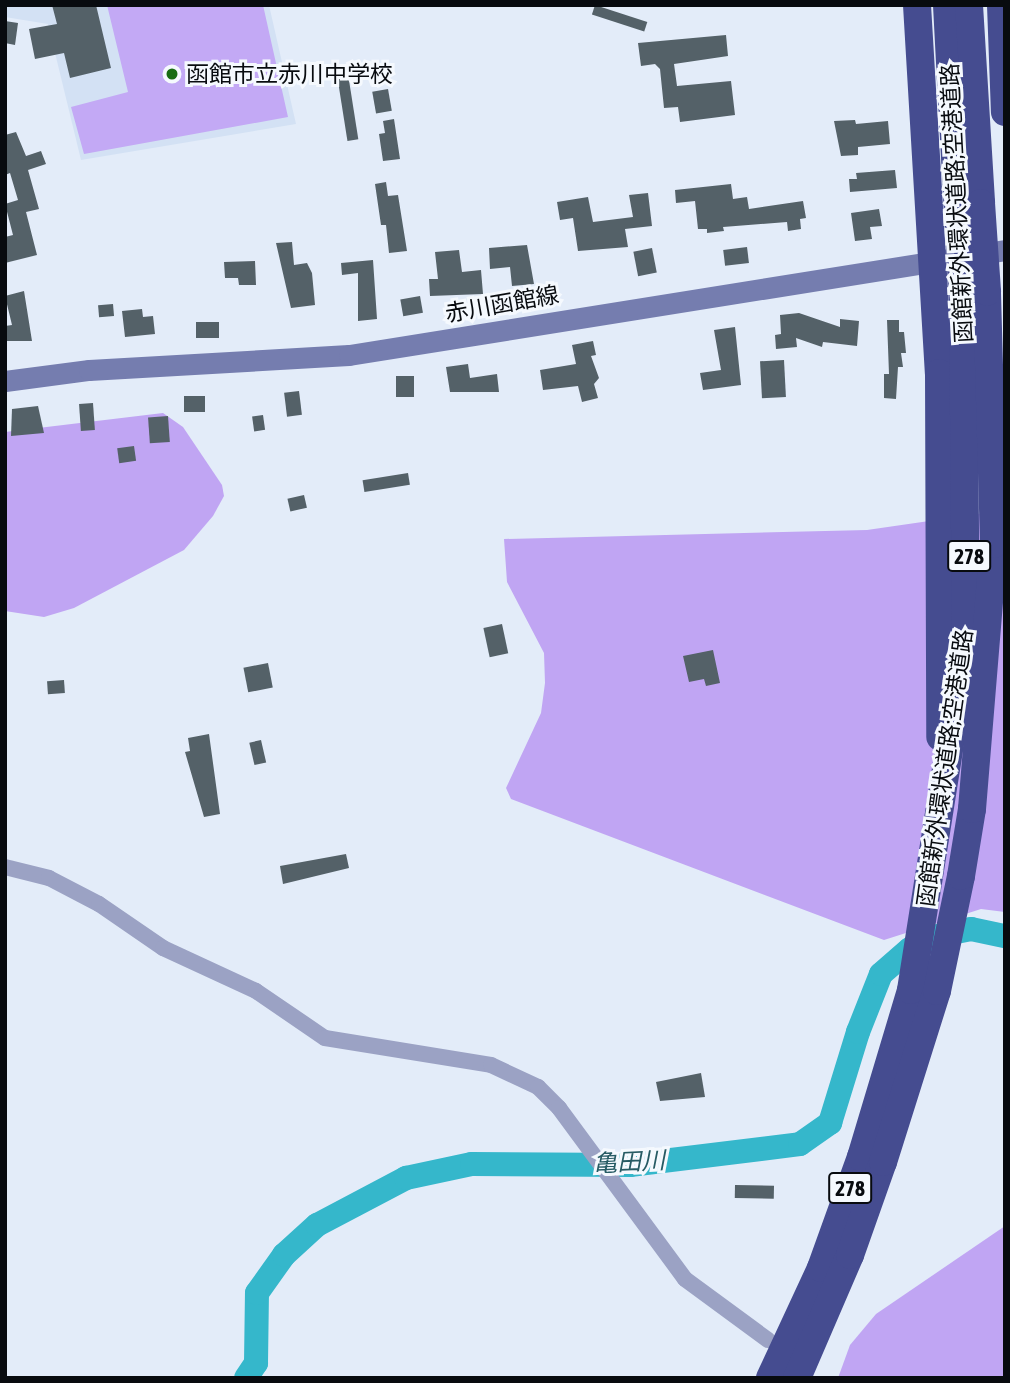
<!DOCTYPE html>
<meta charset="utf-8">
<style>
body{margin:0}
#map{position:relative;width:1010px;height:1383px;overflow:hidden;background:#e3ecf9;font-family:"Asap Condensed","Noto Sans JP",sans-serif}
div>[style]{position:absolute}
[style*='--x']{left:calc(var(--x)*1px);top:calc(var(--y)*1px);width:calc(var(--w)*1px);rotate:calc(var(--a)*1deg)}
.built>*{inset:0;background:#d3e1f4}
.green>*{inset:0;background:#c3a9f5}
.forest>*{inset:0;background:#c0a5f3}
.river>*{height:24px;margin:-12px;padding:0 12px;transform-origin:12px;border-radius:12px;background:#35b7cb}
.building>*{inset:0;background:#546168;transform-origin:0 0}
.street>*{height:16px;margin:-8px;padding:0 8px;transform-origin:8px;border-radius:8px;background:#9ba2c4}
.secondary>*{height:21px;margin:-10.5px;padding:0 10.5px;transform-origin:10.5px;border-radius:10.5px;background:#757daf}
.highway>*{height:28px;margin:-14px;padding:0 14px;transform-origin:14px;border-radius:14px;background:#454c90}
.highway-bridge>*{height:28px;margin:-14px;padding:0 14px;transform-origin:14px;border-radius:14px;background:#454c90}
.dots>*{width:19px;height:19px;translate:-50% -50%;box-sizing:border-box;border:4px solid #f5f9fe;border-radius:50%}
span{translate:-50% -50%;white-space:nowrap;text-align:center;line-height:1.15;-webkit-text-stroke:6px #f5f9fe;paint-order:stroke}
.shield-label span{padding:2px 5px;background:#f5f9fe;border:2px solid;border-radius:5px;-webkit-text-stroke-width:0}
.shield-label{font-size:21px;color:#080b0f;font-weight:700}
.poi-label{font-size:23px;color:#080b0f}
.left{translate:0 -50%;text-align:left}
.street-label{font-size:23px;color:#080b0f}
.water-label{font-size:24px;color:#275b64;font-style:italic}
.frame{position:absolute;inset:0;border:7px solid #080b0f;pointer-events:none}
</style>
<div id="map">
<div class="built">
<div style="clip-path:polygon(5px 5px,269px 5px,296px 124px,81px 160px,48px 24px,5px 17px)"></div>
</div>
<div class="green">
<div style="clip-path:polygon(107px 5px,263px 5px,288px 117px,84px 154px,71px 107px,128px 92px)"></div>
</div>
<div class="forest">
<div style="clip-path:polygon(163px 413px,183px 427px,222px 485px,224px 496px,213px 516px,184px 550px,74px 608px,44px 617px,5px 611px,5px 432px)"></div>
<div style="clip-path:polygon(1005px 510px,1005px 912px,981px 909px,884px 940px,511px 799px,506px 788px,541px 713px,545px 683px,544px 653px,507px 582px,504px 539px,867px 530px)"></div>
<div style="clip-path:polygon(1005px 1226px,1005px 1378px,838px 1378px,850px 1345px,876px 1314px)"></div>
</div>
<div class="river">
<div style="--x:246;--y:1378;--w:18;--a:-56"></div>
<div style="--x:256;--y:1363;--w:70;--a:-89.2"></div>
<div style="--x:257;--y:1293;--w:47;--a:-54.6"></div>
<div style="--x:284;--y:1255;--w:45;--a:-42.3"></div>
<div style="--x:317;--y:1225;--w:101;--a:-27.8"></div>
<div style="--x:406;--y:1178;--w:67;--a:-12"></div>
<div style="--x:472;--y:1164;--w:158;--a:0.4"></div>
<div style="--x:630;--y:1165;--w:171;--a:-7"></div>
<div style="--x:800;--y:1144;--w:37;--a:-35"></div>
<div style="--x:830;--y:1123;--w:95;--a:-72.9"></div>
<div style="--x:858;--y:1032;--w:62;--a:-68.4"></div>
<div style="--x:881;--y:974;--w:38;--a:-41"></div>
<div style="--x:910;--y:949;--w:34;--a:-24"></div>
<div style="--x:941;--y:935;--w:31;--a:-11"></div>
<div style="--x:971;--y:929;--w:35;--a:12"></div>
</div>
<div class="building">
<div style="clip-path:polygon(52px 5px,96px 5px,111px 68px,70px 78px,64px 53px,35px 59px,29px 29px,57px 24px)"></div>
<div style="left:595px;top:5px;width:55px;height:10px;rotate:18deg"></div>
<div style="clip-path:polygon(5px 21px,18px 23px,15px 45px,5px 43px)"></div>
<div style="clip-path:polygon(726px 35px,728px 56px,674px 64px,677px 86px,731px 81px,735px 115px,680px 122px,678px 107px,664px 108px,660px 69px,655px 64px,641px 66px,638px 43px)"></div>
<div style="left:348px;top:74px;width:66px;height:11px;rotate:81deg"></div>
<div style="left:388px;top:89px;width:22px;height:16px;rotate:80deg"></div>
<div style="clip-path:polygon(394px 119px,400px 159px,383px 161px,379px 134px,385px 133px,383px 121px)"></div>
<div style="clip-path:polygon(855px 120px,856px 124px,888px 121px,890px 144px,858px 147px,858px 155px,841px 156px,834px 121px)"></div>
<div style="clip-path:polygon(16px 132px,26px 156px,41px 151px,46px 164px,28px 170px,39px 209px,26px 212px,37px 255px,5px 263px,5px 237px,13px 235px,5px 204px,18px 200px,10px 173px,5px 175px,5px 135px)"></div>
<div style="clip-path:polygon(895px 170px,897px 188px,850px 192px,849px 179px,857px 179px,856px 173px)"></div>
<div style="clip-path:polygon(386px 182px,388px 196px,398px 195px,407px 251px,389px 253px,386px 225px,381px 225px,375px 184px)"></div>
<div style="clip-path:polygon(731px 184px,733px 199px,747px 197px,749px 209px,803px 201px,806px 218px,800px 219px,801px 229px,788px 231px,787px 222px,723px 227px,724px 231px,707px 233px,707px 229px,698px 229px,695px 201px,676px 203px,675px 190px)"></div>
<div style="clip-path:polygon(648px 193px,652px 226px,625px 229px,628px 247px,578px 251px,573px 218px,560px 220px,557px 202px,588px 197px,593px 222px,633px 217px,629px 195px)"></div>
<div style="clip-path:polygon(879px 209px,882px 226px,870px 227px,872px 239px,855px 241px,851px 213px)"></div>
<div style="clip-path:polygon(292px 242px,294px 265px,307px 263px,312px 273px,315px 305px,291px 308px,276px 243px)"></div>
<div style="clip-path:polygon(527px 245px,534px 284px,512px 286px,510px 267px,490px 269px,489px 248px)"></div>
<div style="left:747px;top:247px;width:16px;height:24px;rotate:83deg"></div>
<div style="left:652px;top:248px;width:25px;height:19px;rotate:79deg"></div>
<div style="clip-path:polygon(459px 250px,462px 272px,481px 270px,483px 294px,430px 296px,429px 279px,438px 279px,435px 252px)"></div>
<div style="clip-path:polygon(373px 260px,377px 319px,358px 321px,358px 273px,342px 275px,341px 263px)"></div>
<div style="clip-path:polygon(255px 261px,256px 285px,239px 285px,238px 278px,225px 278px,224px 262px)"></div>
<div style="clip-path:polygon(24px 291px,32px 341px,5px 341px,5px 326px,12px 325px,5px 296px)"></div>
<div style="left:420px;top:296px;width:17px;height:20px;rotate:80deg"></div>
<div style="left:113px;top:304px;width:12px;height:15px;rotate:85deg"></div>
<div style="clip-path:polygon(142px 309px,143px 317px,153px 316px,155px 334px,125px 337px,122px 311px)"></div>
<div style="clip-path:polygon(799px 313px,840px 327px,840px 319px,859px 321px,857px 346px,823px 342px,822px 347px,796px 338px,797px 347px,776px 349px,775px 335px,781px 334px,780px 315px)"></div>
<div style="clip-path:polygon(887px 320px,899px 320px,899px 332px,904px 332px,906px 353px,901px 353px,903px 367px,898px 367px,896px 399px,884px 398px,884px 374px,889px 374px)"></div>
<div style="left:196px;top:322px;width:23px;height:16px"></div>
<div style="clip-path:polygon(735px 327px,741px 385px,703px 390px,700px 373px,721px 370px,714px 330px)"></div>
<div style="clip-path:polygon(593px 341px,596px 355px,591px 356px,599px 378px,594px 384px,598px 398px,582px 402px,578px 386px,543px 390px,540px 370px,576px 364px,572px 345px)"></div>
<div style="left:784px;top:360px;width:37px;height:24px;rotate:87deg"></div>
<div style="clip-path:polygon(468px 364px,470px 378px,497px 374px,499px 392px,450px 392px,446px 367px)"></div>
<div style="left:396px;top:376px;width:18px;height:21px"></div>
<div style="left:299px;top:391px;width:24px;height:15px;rotate:83deg"></div>
<div style="left:184px;top:396px;width:21px;height:16px"></div>
<div style="left:93px;top:403px;width:27px;height:14px;rotate:86deg"></div>
<div style="clip-path:polygon(38px 406px,44px 433px,11px 436px,12px 409px)"></div>
<div style="left:263px;top:415px;width:15px;height:11px;rotate:82deg"></div>
<div style="left:168px;top:416px;width:26px;height:20px;rotate:86deg"></div>
<div style="left:134px;top:446px;width:15px;height:17px;rotate:82deg"></div>
<div style="left:408px;top:473px;width:12px;height:46px;rotate:81deg"></div>
<div style="left:304px;top:495px;width:13px;height:17px;rotate:77deg"></div>
<div style="left:502px;top:624px;width:30px;height:19px;rotate:78deg"></div>
<div style="clip-path:polygon(713px 650px,720px 683px,706px 686px,704px 679px,689px 682px,683px 656px)"></div>
<div style="left:268px;top:663px;width:25px;height:25px;rotate:79deg"></div>
<div style="left:64px;top:680px;width:13px;height:17px;rotate:86deg"></div>
<div style="clip-path:polygon(209px 734px,220px 814px,204px 817px,185px 752px,190px 751px,188px 738px)"></div>
<div style="left:261px;top:740px;width:23px;height:12px;rotate:77deg"></div>
<div style="clip-path:polygon(346px 854px,349px 868px,283px 884px,280px 866px)"></div>
<div style="clip-path:polygon(701px 1073px,705px 1097px,660px 1101px,656px 1082px)"></div>
<div style="left:735px;top:1185px;width:39px;height:13px;rotate:1deg"></div>
</div>
<div class="street">
<div style="--x:5;--y:867;--w:45;--a:14"></div>
<div style="--x:49;--y:878;--w:56;--a:27.5"></div>
<div style="--x:99;--y:904;--w:78;--a:34.5"></div>
<div style="--x:163;--y:948;--w:102;--a:24.8"></div>
<div style="--x:256;--y:991;--w:83;--a:34.3"></div>
<div style="--x:325;--y:1038;--w:168;--a:9.2"></div>
<div style="--x:491;--y:1065;--w:52;--a:25.1"></div>
<div style="--x:538;--y:1087;--w:30;--a:45"></div>
<div style="--x:559;--y:1108;--w:212;--a:53.6"></div>
<div style="--x:685;--y:1279;--w:103;--a:36.3"></div>
</div>
<div class="secondary">
<div style="--x:5;--y:381;--w:85;--a:-7.5"></div>
<div style="--x:89;--y:370;--w:260;--a:-3.3"></div>
<div style="--x:349;--y:355;--w:664;--a:-9.09"></div>
</div>
<div class="highway">
<div style="--x:917;--y:5;--w:369;--a:86.6"></div>
<div style="--x:939;--y:373;--w:364;--a:89.8"></div>
<div style="--x:947;--y:5;--w:207;--a:87"></div>
<div style="--x:969;--y:5;--w:198;--a:86.5"></div>
<div style="--x:1001;--y:5;--w:107;--a:87.9"></div>
<div style="--x:770;--y:1378;--w:121;--a:-65.1"></div>
<div style="--x:821;--y:1268;--w:118;--a:-70.2"></div>
<div style="--x:861;--y:1157;--w:174;--a:-73.3"></div>
<div style="--x:911;--y:990;--w:350;--a:-81"></div>
<div style="--x:966;--y:644;--w:339;--a:-90.5"></div>
<div style="--x:797;--y:1378;--w:134;--a:-66.7"></div>
<div style="--x:850;--y:1255;--w:99;--a:-70.5"></div>
<div style="--x:883;--y:1162;--w:179;--a:-72.5"></div>
<div style="--x:937;--y:991;--w:117;--a:-78.2"></div>
<div style="--x:961;--y:876;--w:68;--a:-80.7"></div>
<div style="--x:972;--y:809;--w:266;--a:-85.3"></div>
<div style="--x:994;--y:544;--w:252;--a:-91.6"></div>
</div>
<div class="highway-bridge">
<div style="--x:981;--y:203;--w:89;--a:86.1"></div>
<div style="--x:958;--y:212;--w:93;--a:86.9"></div>
</div>
<div class="dots">
<div style="left:172px;top:74px;background:#186c13"></div>
</div>
<div class="shield-label">
<span style="left:969px;top:556px">278</span>
<span style="left:850px;top:1188px">278</span>
</div>
<div class="poi-label">
<span class="left" style="left:186px;top:74px">函館市立赤川中学校</span>
</div>
<div class="street-label">
<span style="left:957px;top:203px;rotate:-93deg">函館新外環状道路;空港道路</span>
<span style="left:502px;top:304px;rotate:-10deg">赤川函館線</span>
<span style="left:945px;top:768px;rotate:-82deg">函館新外環状道路;空港道路</span>
</div>
<div class="water-label">
<span style="left:629px;top:1162px;rotate:-3deg">亀田川</span>
</div>
<div class="frame"></div>
</div>
